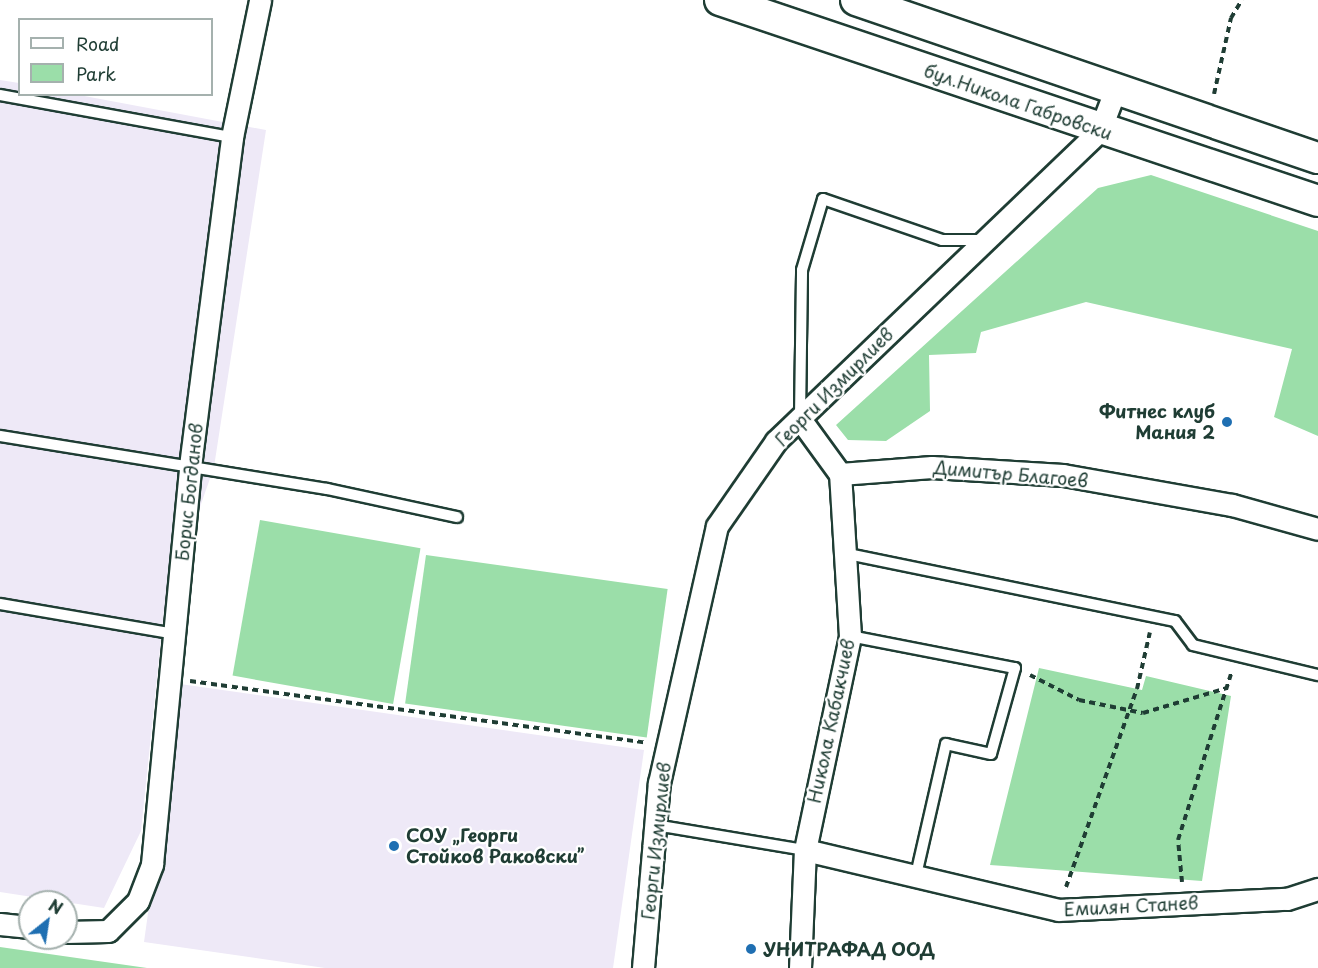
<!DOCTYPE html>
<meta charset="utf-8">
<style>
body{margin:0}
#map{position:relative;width:1318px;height:968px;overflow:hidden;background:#fff;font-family:"Playpen Sans",sans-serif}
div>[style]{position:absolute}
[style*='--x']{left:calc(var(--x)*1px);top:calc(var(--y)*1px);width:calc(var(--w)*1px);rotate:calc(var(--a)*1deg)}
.built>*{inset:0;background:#eee9f7}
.green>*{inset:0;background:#9bdea9;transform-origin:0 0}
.path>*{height:4px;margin-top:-2px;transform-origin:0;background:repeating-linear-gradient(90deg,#1f3d34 0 6px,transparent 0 10.5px)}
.roads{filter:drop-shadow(2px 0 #1f3d34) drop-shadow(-2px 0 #1f3d34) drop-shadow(0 2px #1f3d34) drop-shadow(0 -2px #1f3d34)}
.lane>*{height:10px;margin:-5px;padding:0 5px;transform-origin:5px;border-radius:5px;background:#fff}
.street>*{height:21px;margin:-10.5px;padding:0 10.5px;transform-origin:10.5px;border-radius:10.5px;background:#fff}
.secondary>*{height:30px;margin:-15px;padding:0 15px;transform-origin:15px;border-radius:15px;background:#fff}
.dots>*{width:16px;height:16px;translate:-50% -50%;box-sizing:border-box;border:3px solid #fff;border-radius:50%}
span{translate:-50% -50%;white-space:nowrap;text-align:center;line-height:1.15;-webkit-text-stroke:4.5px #fff;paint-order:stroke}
.street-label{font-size:18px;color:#1f3d34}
.poi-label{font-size:18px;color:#1f3d34;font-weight:700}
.right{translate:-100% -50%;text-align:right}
.left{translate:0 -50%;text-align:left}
.legend{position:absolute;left:18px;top:18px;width:195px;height:78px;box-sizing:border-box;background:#fff;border:2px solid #a5b1ae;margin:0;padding:8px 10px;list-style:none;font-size:18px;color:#1f3d34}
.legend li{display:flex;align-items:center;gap:12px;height:30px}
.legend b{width:30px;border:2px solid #a5b1ae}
.north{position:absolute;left:18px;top:890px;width:60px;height:60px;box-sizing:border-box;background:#fff;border:2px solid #a5b1ae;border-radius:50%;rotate:30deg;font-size:16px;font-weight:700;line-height:24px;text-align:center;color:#1f3d34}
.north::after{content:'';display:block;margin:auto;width:21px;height:27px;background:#1f6fb2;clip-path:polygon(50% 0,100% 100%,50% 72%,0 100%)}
</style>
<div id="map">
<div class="built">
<div style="clip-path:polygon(0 80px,19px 83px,20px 94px,79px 95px,266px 130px,214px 467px,164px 610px,141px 831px,104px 908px,0 892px)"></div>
<div style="clip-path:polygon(180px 684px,644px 750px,613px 968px,325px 968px,144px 942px)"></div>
</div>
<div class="green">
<div style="clip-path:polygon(1151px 175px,1318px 231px,1318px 436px,1274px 417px,1292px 349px,1086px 302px,981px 332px,976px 353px,929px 355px,930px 411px,886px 441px,848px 440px,836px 425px,1098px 188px)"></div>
<div style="left:260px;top:520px;width:163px;height:158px;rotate:10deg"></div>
<div style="left:426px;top:555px;width:244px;height:150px;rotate:8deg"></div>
<div style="clip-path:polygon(1039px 668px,1142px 690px,1146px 676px,1231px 696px,1202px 881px,990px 865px)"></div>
<div style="clip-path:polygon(0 947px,147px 968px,0 968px)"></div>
</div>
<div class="path">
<div style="--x:1214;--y:94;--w:78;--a:-77.4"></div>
<div style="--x:1231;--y:18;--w:21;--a:-59"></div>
<div style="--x:1030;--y:675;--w:55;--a:27"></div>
<div style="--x:1079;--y:700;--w:65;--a:11.5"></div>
<div style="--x:1143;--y:713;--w:88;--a:-16.6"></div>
<div style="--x:190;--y:681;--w:460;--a:7.7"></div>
<div style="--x:1182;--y:882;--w:42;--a:-95.4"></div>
<div style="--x:1178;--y:840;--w:177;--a:-72.3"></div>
<div style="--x:1066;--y:887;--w:210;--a:-70.3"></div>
<div style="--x:1137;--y:689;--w:58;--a:-77.2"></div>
</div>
<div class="roads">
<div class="lane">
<div style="--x:0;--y:95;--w:236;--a:10.3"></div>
<div style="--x:800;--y:417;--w:147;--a:-89.2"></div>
<div style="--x:802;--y:270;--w:74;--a:-73.5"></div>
<div style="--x:823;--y:199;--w:126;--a:19"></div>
<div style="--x:942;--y:240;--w:40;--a:0"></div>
<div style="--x:0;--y:436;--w:331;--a:9.2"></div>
<div style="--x:327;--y:489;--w:133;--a:12.2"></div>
<div style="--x:848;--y:554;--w:334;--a:11.6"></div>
<div style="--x:1175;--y:621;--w:30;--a:53"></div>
<div style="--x:1193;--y:645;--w:129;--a:13.5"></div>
<div style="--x:0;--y:604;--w:178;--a:9.7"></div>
<div style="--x:850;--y:636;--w:168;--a:11"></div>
<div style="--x:1015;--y:668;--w:89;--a:105.6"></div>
<div style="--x:991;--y:754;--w:46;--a:-167.5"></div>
<div style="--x:946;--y:744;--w:139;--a:102.9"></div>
<div style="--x:655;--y:825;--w:152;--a:9.5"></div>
</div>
<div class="street">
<div style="--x:800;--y:419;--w:68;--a:54"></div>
<div style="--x:840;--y:474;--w:92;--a:-4.4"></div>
<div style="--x:932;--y:467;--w:131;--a:3.5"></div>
<div style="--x:1063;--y:475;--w:172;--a:10.1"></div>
<div style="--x:1232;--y:505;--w:89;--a:15.6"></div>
<div style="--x:805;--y:850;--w:260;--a:13.3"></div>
<div style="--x:1058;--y:910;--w:229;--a:-2.8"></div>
<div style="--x:1287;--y:899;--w:33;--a:-18"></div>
<div style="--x:0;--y:924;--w:30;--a:6"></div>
<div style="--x:66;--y:932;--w:42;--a:-1.4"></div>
<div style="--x:108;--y:931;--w:42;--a:-45"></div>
<div style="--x:138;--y:901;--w:40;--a:-69"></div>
<div style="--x:152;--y:864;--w:400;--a:-84.5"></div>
<div style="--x:190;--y:466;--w:332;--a:-82.7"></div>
<div style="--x:232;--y:137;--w:140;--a:-78.4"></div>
<div style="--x:643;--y:968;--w:186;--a:-85.1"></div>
<div style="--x:659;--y:783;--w:263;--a:-77.3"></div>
<div style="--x:717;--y:526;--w:103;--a:-55.2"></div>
<div style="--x:776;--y:441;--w:449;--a:-43.8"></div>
<div style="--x:1100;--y:130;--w:45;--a:-69.1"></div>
<div style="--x:800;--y:968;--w:118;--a:-87.6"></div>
<div style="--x:805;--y:850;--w:219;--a:-78.1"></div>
<div style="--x:850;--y:636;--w:162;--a:-93.5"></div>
</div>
<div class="secondary">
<div style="--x:720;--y:0;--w:631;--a:18.58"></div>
<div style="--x:856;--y:0;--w:488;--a:18.9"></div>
</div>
</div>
<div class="dots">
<div style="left:1227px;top:422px;background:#1f6fb2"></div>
<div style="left:394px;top:846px;background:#1f6fb2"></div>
<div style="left:751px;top:949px;background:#1f6fb2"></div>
</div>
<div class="street-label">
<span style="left:1018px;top:102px;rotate:19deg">бул.Никола Габровски</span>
<span style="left:834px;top:387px;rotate:-45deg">Георги Измирлиев</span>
<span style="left:1011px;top:474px;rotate:5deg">Димитър Благоев</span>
<span style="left:189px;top:492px;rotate:-84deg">Борис Богданов</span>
<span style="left:831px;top:721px;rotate:-78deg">Никола Кабакчиев</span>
<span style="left:656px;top:841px;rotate:-84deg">Георги Измирлиев</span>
<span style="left:1131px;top:906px;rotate:-3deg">Емилян Станев</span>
</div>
<div class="poi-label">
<span class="right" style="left:1215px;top:422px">Фитнес клуб<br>Мания 2</span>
<span class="left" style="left:406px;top:846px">СОУ „Георги<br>Стойков Раковски”</span>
<span class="left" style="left:763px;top:949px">УНИТРАФАД ООД</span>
</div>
<ul class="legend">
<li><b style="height:8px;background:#fff"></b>Road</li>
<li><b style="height:16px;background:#9bdea9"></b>Park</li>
</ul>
<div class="north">N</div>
</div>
